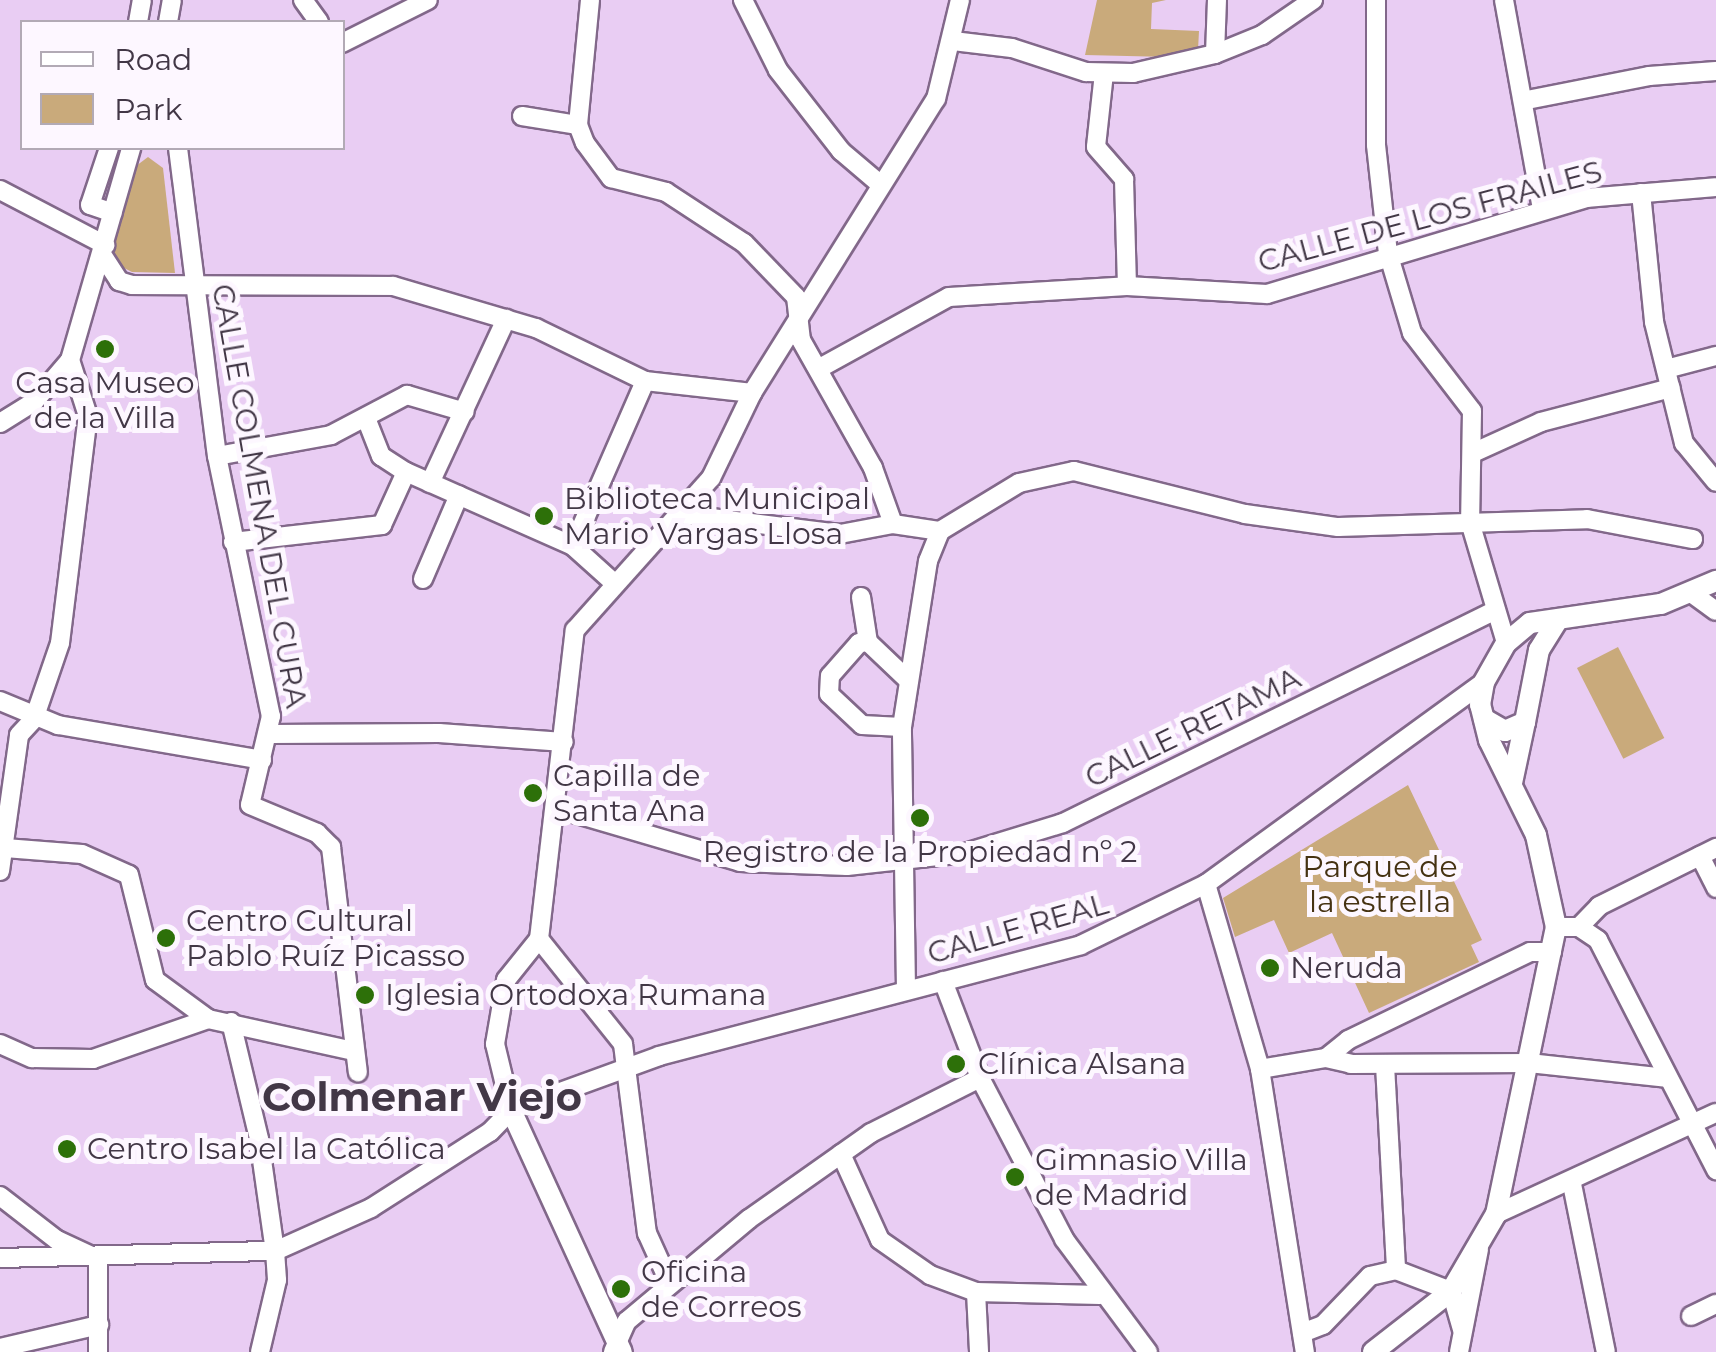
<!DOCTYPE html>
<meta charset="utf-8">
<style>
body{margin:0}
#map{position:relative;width:1716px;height:1352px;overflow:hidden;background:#e9cdf3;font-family:Montserrat,sans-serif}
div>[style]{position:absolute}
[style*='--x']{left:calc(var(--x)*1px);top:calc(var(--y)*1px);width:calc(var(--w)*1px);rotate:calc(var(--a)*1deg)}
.green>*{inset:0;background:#c9aa7b;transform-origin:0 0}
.roads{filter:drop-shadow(2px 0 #82688a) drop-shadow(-2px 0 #82688a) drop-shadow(0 2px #82688a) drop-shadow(0 -2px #82688a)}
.minor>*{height:18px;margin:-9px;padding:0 9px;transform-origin:9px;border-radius:9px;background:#fff}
.tertiary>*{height:20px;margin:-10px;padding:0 10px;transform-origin:10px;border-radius:10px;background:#fff}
.dots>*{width:28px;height:28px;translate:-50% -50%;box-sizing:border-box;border:5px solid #fdf7ff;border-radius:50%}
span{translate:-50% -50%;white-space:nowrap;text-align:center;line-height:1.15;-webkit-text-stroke:10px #fdf7ff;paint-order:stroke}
.street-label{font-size:30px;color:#423746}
.poi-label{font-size:30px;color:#423746}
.left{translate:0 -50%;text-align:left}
.park-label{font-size:30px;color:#453212}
.district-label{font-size:40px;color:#423746;font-weight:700}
.legend{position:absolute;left:20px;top:20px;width:325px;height:130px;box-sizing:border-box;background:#fdf7ff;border:2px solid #b2aab5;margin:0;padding:12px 18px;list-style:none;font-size:30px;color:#423746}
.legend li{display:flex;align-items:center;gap:20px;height:50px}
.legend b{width:50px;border:2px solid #b2aab5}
</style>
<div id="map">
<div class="green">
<div style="clip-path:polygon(1097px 0,1166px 0,1152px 3px,1151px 29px,1199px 31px,1198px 50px,1169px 57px,1085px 55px)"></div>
<div style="clip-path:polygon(148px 157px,163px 168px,175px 273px,132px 272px,110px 261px,132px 169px)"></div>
<div style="left:1618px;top:647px;width:102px;height:46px;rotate:63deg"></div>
<div style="clip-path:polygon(1408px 785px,1482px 940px,1471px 945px,1479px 962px,1369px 1013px,1332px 933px,1289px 953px,1274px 920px,1235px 937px,1223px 898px)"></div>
</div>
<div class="roads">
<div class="minor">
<div style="--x:303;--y:0;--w:27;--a:54"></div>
<div style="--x:590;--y:0;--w:126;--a:95.5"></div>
<div style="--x:578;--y:125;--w:19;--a:69"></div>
<div style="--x:585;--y:143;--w:44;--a:53.4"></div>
<div style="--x:611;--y:178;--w:57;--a:14.3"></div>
<div style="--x:666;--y:192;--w:93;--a:33.2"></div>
<div style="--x:744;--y:243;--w:75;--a:46.1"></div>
<div style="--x:796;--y:297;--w:43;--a:83.4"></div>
<div style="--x:801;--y:340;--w:147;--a:60.6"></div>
<div style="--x:873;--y:468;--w:59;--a:70.3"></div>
<div style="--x:743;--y:0;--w:78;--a:63.4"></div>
<div style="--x:778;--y:70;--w:103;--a:52.1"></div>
<div style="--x:841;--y:151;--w:52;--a:40.4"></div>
<div style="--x:1376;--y:0;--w:145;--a:90"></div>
<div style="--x:1376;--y:145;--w:109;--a:83.7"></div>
<div style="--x:1388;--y:253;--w:84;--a:73.3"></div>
<div style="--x:1412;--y:333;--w:98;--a:52.4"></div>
<div style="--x:1472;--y:411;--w:111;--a:91"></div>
<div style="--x:1470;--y:522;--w:126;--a:73.4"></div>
<div style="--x:1504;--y:0;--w:213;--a:79.7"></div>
<div style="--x:138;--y:22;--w:22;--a:-80"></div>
<div style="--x:168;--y:22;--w:22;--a:-80"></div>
<div style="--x:953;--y:41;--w:59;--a:6.8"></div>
<div style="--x:1012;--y:48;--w:78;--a:18"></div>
<div style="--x:1086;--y:72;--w:47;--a:1.2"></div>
<div style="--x:1133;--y:73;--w:84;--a:-13"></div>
<div style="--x:1215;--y:54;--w:51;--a:-22"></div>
<div style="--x:1262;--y:35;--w:62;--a:-34.5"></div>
<div style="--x:342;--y:43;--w:96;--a:-26.6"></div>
<div style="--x:1215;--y:54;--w:54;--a:-87.9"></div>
<div style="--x:1104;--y:73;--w:74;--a:96.2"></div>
<div style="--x:1096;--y:147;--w:43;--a:48.8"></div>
<div style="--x:1124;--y:179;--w:107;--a:88.4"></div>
<div style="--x:1527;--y:100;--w:124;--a:-11.1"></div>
<div style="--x:1649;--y:76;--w:67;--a:-4.3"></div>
<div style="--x:522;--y:116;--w:57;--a:9.1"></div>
<div style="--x:109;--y:148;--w:60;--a:108.4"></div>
<div style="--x:90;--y:205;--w:24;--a:19"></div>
<div style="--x:178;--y:148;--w:310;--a:82.8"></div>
<div style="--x:217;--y:456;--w:266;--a:78.3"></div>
<div style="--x:271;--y:716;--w:91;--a:103.3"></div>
<div style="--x:250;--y:805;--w:73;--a:22.7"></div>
<div style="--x:317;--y:833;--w:20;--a:45"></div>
<div style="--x:331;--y:847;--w:227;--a:83.2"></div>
<div style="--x:0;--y:190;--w:119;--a:27.6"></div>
<div style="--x:1641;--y:193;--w:130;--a:84.2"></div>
<div style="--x:1654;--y:322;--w:125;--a:76.1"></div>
<div style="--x:1684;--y:443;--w:50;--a:50.6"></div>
<div style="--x:103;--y:256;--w:30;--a:57"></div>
<div style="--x:119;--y:281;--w:14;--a:17"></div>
<div style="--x:132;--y:285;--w:261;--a:0.2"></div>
<div style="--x:393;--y:286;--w:149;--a:16.4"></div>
<div style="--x:536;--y:328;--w:121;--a:25.9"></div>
<div style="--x:645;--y:381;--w:108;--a:6.4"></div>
<div style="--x:818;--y:369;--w:149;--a:-28.8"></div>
<div style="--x:949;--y:297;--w:178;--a:-3.5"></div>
<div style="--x:1127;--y:286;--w:140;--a:3.3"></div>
<div style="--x:1267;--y:294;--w:333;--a:-16.7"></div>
<div style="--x:1586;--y:198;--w:130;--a:-4.8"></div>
<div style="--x:1666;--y:369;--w:52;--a:-14.6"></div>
<div style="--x:366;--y:418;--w:41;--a:68.5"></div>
<div style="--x:381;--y:456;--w:30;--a:33"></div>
<div style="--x:0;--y:423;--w:40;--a:-32"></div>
<div style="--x:34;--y:402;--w:55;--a:-49.4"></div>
<div style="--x:70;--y:360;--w:221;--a:-73.9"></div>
<div style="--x:1475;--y:452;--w:72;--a:-24.4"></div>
<div style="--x:1541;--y:422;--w:134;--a:-14.7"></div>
<div style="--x:217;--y:456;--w:116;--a:-10.4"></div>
<div style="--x:331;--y:435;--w:86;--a:-27.8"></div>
<div style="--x:407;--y:395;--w:60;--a:16.3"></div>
<div style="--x:430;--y:483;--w:181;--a:-65.1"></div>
<div style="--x:679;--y:514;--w:162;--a:7.1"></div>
<div style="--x:840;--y:534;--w:54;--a:-10.7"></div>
<div style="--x:893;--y:524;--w:48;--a:8.5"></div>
<div style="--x:940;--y:531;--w:92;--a:-31.3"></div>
<div style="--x:1019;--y:483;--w:56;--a:-12.3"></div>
<div style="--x:1074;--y:471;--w:176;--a:14.1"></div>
<div style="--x:1245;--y:514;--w:94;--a:8"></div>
<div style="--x:1338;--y:527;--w:249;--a:-1.8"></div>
<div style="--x:1587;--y:519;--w:108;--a:10.7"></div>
<div style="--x:233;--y:542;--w:150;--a:-6.5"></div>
<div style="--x:382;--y:525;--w:58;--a:-65.6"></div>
<div style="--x:406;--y:472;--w:183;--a:23.9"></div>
<div style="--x:573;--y:546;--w:54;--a:42"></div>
<div style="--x:573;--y:546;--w:180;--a:-66.4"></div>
<div style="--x:423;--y:579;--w:91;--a:-66.8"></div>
<div style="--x:1694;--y:595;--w:27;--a:36"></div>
<div style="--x:861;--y:597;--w:46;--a:81.2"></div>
<div style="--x:0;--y:701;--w:63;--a:22.5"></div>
<div style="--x:58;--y:725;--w:207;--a:9.7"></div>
<div style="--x:902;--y:727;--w:40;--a:-177.1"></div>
<div style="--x:862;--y:725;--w:45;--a:-136.8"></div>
<div style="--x:829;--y:694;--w:18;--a:-87"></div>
<div style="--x:830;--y:676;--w:44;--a:-48.7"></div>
<div style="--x:859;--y:643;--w:9;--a:-6"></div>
<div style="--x:868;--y:642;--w:54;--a:43.5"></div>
<div style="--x:271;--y:734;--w:168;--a:-0.3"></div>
<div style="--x:439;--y:733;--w:125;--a:4.1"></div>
<div style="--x:557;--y:808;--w:191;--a:16.4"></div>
<div style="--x:740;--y:862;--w:107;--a:2.1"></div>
<div style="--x:847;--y:866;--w:119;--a:-6.3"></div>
<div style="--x:965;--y:853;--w:102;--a:-17"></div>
<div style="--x:1063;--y:823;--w:482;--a:-26.2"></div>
<div style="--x:5;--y:848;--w:77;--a:4.5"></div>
<div style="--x:82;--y:854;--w:51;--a:24.1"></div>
<div style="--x:129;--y:875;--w:108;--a:76.1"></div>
<div style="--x:155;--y:980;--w:66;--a:36.3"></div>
<div style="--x:208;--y:1019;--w:149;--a:12.4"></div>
<div style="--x:1700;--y:856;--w:36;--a:63"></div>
<div style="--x:0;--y:871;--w:137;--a:-82"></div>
<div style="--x:19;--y:735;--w:22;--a:-47"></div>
<div style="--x:34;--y:719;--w:80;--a:-71.1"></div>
<div style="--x:60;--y:643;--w:229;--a:-83"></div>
<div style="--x:88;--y:416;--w:59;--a:-107.8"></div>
<div style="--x:1206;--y:884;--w:193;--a:73.7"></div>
<div style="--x:1260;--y:1069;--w:287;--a:81"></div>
<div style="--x:1556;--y:927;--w:23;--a:0"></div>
<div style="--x:1579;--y:927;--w:23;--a:34"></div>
<div style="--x:1598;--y:940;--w:259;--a:62.8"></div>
<div style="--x:1579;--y:927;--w:29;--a:-46"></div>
<div style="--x:1599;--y:906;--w:131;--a:-26.4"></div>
<div style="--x:539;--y:939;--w:134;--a:51.3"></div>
<div style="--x:623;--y:1044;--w:191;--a:82.8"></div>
<div style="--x:647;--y:1233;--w:56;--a:65.7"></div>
<div style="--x:943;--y:981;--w:104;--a:69.1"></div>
<div style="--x:980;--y:1078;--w:182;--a:62.4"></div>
<div style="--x:1064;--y:1239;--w:141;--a:53.4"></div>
<div style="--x:906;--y:989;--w:262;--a:-90.9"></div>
<div style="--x:902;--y:727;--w:168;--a:-81.1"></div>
<div style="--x:928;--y:561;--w:32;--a:-68"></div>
<div style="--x:231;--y:1022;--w:120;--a:76.5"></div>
<div style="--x:259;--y:1139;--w:113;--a:81.9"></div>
<div style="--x:275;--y:1251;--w:29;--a:86"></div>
<div style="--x:277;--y:1280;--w:74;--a:103.3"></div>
<div style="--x:0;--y:1044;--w:35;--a:24"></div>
<div style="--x:32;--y:1058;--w:61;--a:0.9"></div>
<div style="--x:93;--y:1059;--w:122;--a:-19.2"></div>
<div style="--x:1326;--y:1058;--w:28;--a:-39"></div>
<div style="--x:1348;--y:1040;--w:202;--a:-25.8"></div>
<div style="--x:1530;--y:952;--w:22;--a:0"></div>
<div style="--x:1385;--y:1065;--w:205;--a:86.9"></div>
<div style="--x:1260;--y:1069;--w:67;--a:-9.5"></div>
<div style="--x:1326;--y:1058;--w:26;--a:13"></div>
<div style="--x:1351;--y:1064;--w:178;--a:-0.3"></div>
<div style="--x:1529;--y:1063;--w:138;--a:6.2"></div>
<div style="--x:511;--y:1110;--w:68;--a:-103.6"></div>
<div style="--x:495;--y:1044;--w:65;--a:-80.2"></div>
<div style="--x:506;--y:980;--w:53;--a:-51.2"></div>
<div style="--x:539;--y:939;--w:311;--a:-83.4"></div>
<div style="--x:575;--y:630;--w:204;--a:-48.2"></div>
<div style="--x:711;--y:478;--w:94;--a:-64.2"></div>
<div style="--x:752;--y:393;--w:347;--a:-58"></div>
<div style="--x:936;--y:99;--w:102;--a:-76.4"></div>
<div style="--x:841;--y:1154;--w:94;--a:65.6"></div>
<div style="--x:880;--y:1240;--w:61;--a:35"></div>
<div style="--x:930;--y:1275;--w:49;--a:20.3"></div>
<div style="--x:976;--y:1292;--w:124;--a:1.4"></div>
<div style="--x:1572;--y:1184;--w:171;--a:78.6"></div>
<div style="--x:0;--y:1196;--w:72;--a:37.7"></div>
<div style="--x:57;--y:1240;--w:45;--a:24.9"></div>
<div style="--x:98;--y:1259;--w:93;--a:90"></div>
<div style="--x:1496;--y:1214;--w:242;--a:-24.7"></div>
<div style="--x:0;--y:1258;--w:275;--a:-1.5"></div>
<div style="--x:275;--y:1251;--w:105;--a:-24.1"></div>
<div style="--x:371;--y:1208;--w:141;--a:-32.6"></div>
<div style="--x:490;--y:1132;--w:30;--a:-46"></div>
<div style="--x:511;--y:1110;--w:158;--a:-20"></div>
<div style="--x:659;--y:1056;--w:436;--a:-14.7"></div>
<div style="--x:1081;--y:945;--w:139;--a:-26"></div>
<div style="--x:1206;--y:884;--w:344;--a:-36"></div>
<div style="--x:976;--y:1292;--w:60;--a:87.1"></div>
<div style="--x:1691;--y:1316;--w:28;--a:-26"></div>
<div style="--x:1302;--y:1333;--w:22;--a:-21"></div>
<div style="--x:1323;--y:1325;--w:68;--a:-46.2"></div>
<div style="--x:1370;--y:1276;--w:27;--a:-13"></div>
<div style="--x:1396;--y:1270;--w:59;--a:20.9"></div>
<div style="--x:1451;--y:1291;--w:40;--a:74"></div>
<div style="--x:0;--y:1348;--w:102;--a:-13.1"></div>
<div style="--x:613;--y:1352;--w:34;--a:-66"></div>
<div style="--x:627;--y:1321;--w:159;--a:-39.9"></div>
<div style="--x:749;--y:1219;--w:149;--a:-35.2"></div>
<div style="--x:871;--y:1133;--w:122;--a:-26.8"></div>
<div style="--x:1459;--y:1352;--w:105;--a:-79"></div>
</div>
<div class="tertiary">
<div style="--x:1484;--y:719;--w:24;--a:30"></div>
<div style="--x:1505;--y:731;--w:22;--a:-24"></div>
<div style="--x:1525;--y:722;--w:73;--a:-79"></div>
<div style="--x:1539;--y:650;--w:36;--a:-58"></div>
<div style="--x:1512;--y:783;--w:62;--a:-78"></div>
<div style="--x:511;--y:1110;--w:266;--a:65.4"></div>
<div style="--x:1373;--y:1352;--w:99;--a:-38"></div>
<div style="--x:1451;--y:1291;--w:89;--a:-59.7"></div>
<div style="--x:1496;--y:1214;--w:293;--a:-78.2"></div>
<div style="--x:1556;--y:927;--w:94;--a:-102.3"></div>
<div style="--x:1536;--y:835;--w:106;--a:-116.3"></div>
<div style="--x:1489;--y:740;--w:36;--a:-104"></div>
<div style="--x:1480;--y:705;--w:23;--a:-80"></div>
<div style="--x:1484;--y:682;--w:45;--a:-60.6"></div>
<div style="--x:1506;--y:643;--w:31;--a:-40"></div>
<div style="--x:1530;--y:623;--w:132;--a:-8.3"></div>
<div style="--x:1661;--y:604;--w:60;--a:-22.7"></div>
</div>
</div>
<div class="dots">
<div style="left:105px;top:349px;background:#2d7009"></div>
<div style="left:544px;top:516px;background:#2d7009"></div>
<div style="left:533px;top:793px;background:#2d7009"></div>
<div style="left:920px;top:818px;background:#2d7009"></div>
<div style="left:166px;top:938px;background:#2d7009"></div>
<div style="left:1270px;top:968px;background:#2d7009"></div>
<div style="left:365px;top:995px;background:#2d7009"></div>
<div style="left:956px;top:1064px;background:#2d7009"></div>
<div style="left:67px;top:1149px;background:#2d7009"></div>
<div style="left:1015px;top:1177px;background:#2d7009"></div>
<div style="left:621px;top:1289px;background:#2d7009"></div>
</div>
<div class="street-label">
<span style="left:1430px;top:217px;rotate:-15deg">CALLE DE LOS FRAILES</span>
<span style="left:259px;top:496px;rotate:80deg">CALLE COLMENA DEL CURA</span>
<span style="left:1193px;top:728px;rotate:-26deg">CALLE RETAMA</span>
<span style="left:1018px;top:929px;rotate:-16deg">CALLE REAL</span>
</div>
<div class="poi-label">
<span style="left:105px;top:400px">Casa Museo<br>de la Villa</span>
<span class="left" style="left:564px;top:516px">Biblioteca Municipal<br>Mario Vargas Llosa</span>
<span class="left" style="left:553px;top:793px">Capilla de<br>Santa Ana</span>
<span style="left:920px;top:852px">Registro de la Propiedad nº 2</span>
<span class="left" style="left:186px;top:938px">Centro Cultural<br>Pablo Ruíz Picasso</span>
<span class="left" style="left:1290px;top:968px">Neruda</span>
<span class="left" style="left:385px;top:995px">Iglesia Ortodoxa Rumana</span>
<span class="left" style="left:978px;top:1064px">Clínica Alsana</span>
<span class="left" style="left:87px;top:1149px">Centro Isabel la Católica</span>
<span class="left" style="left:1035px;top:1177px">Gimnasio Villa<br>de Madrid</span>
<span class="left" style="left:641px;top:1289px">Oficina<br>de Correos</span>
</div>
<div class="park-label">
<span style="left:1380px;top:884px">Parque de<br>la estrella</span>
</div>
<div class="district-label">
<span style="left:422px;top:1097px">Colmenar Viejo</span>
</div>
<ul class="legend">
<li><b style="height:12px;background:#fff"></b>Road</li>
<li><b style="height:28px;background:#c9aa7b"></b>Park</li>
</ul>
</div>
